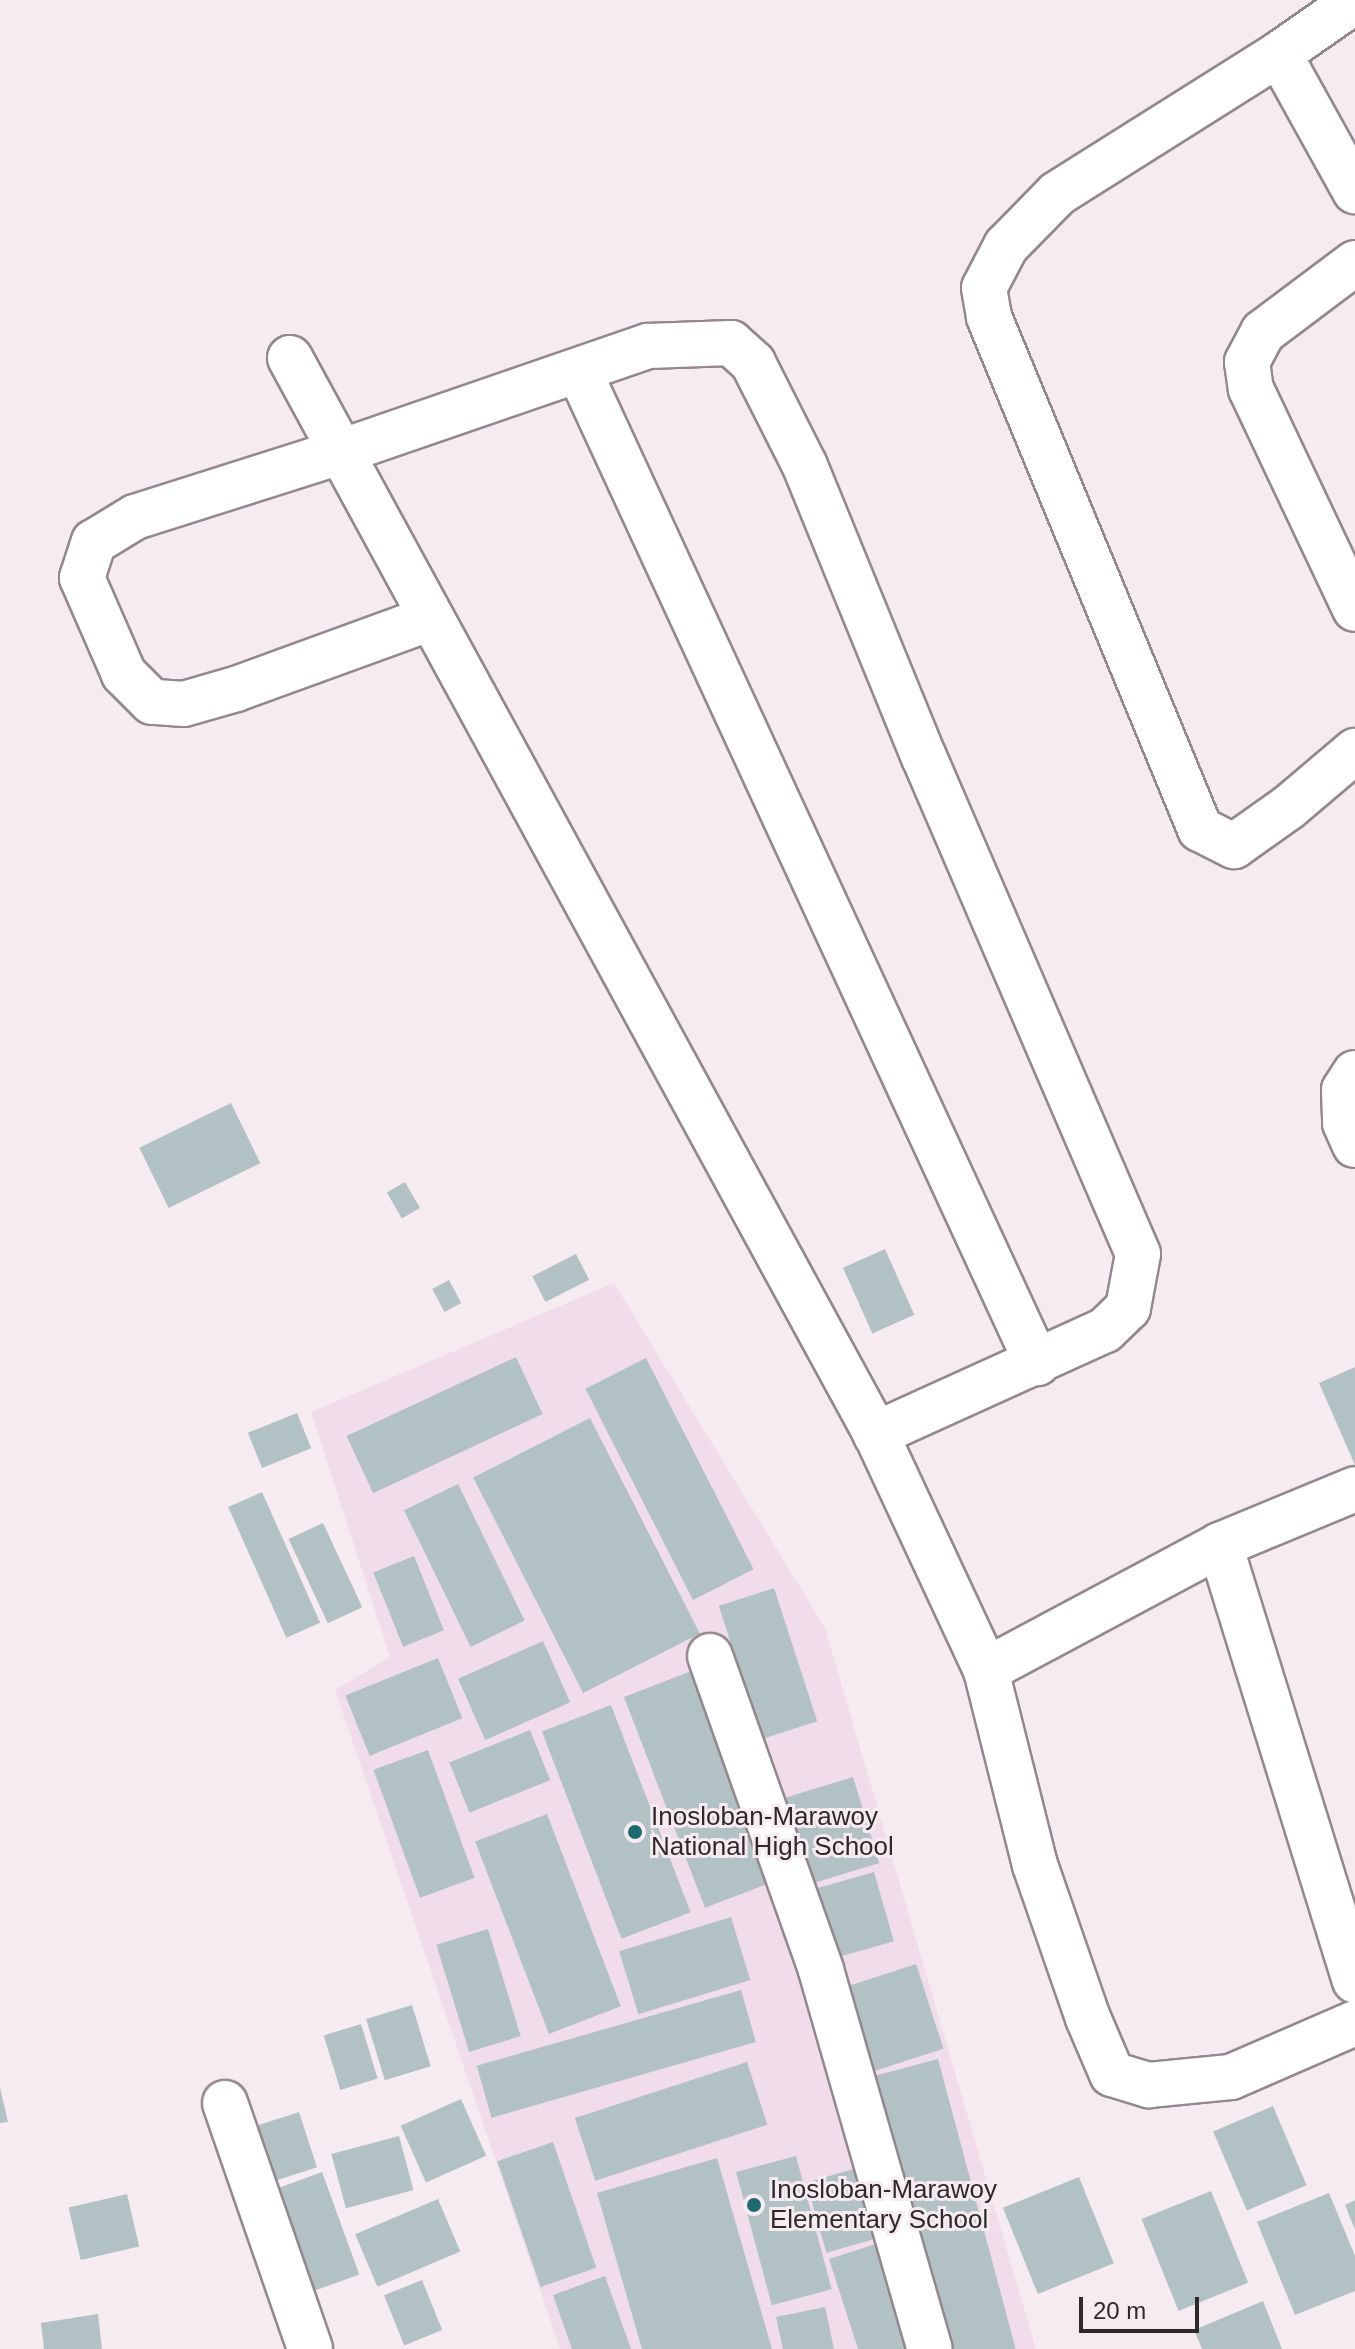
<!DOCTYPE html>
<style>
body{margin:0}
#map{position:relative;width:1355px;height:2349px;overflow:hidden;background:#f7ebf2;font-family:Helvetica,sans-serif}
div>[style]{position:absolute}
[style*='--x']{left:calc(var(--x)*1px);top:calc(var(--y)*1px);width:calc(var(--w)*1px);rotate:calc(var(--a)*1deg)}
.built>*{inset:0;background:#f1dde9}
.building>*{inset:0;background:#b2c1c3;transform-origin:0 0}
.roads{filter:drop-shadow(2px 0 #93888e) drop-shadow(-2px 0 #93888e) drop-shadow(0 2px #93888e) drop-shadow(0 -2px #93888e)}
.minor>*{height:44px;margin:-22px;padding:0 22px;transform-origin:22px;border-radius:22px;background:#fff}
.dots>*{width:22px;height:22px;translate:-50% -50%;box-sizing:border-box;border:4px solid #f7ebf2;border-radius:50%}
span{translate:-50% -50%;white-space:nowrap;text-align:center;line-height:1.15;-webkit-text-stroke:6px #f7ebf2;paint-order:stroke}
.poi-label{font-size:26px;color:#2e2a2c}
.left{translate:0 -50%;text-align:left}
.scale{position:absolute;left:1079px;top:2297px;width:120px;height:36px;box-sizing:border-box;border:4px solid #2e2a2c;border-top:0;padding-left:10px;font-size:24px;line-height:28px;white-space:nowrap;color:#2e2a2c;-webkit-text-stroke:6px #f7ebf2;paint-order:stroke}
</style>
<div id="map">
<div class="built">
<div style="clip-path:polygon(614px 1283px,825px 1628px,1036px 2349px,560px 2349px,335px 1690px,390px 1657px,311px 1412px)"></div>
</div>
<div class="building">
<div style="left:231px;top:1103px;width:67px;height:102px;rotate:64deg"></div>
<div style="left:405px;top:1182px;width:30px;height:21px;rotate:60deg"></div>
<div style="left:885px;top:1249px;width:72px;height:46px;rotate:66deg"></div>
<div style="left:576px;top:1254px;width:29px;height:49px;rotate:63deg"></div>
<div style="left:449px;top:1280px;width:26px;height:19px;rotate:62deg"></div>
<div style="left:516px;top:1357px;width:63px;height:187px;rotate:65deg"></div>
<div style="left:646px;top:1358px;width:237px;height:68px;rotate:63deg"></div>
<div style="clip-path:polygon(1355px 1367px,1355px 1465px,1319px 1383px)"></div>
<div style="left:297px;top:1413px;width:38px;height:53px;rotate:68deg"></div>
<div style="left:590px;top:1418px;width:242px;height:131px;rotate:63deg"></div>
<div style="left:458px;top:1484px;width:152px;height:60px;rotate:64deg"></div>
<div style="left:262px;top:1492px;width:143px;height:37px;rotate:66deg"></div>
<div style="left:323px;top:1523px;width:93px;height:38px;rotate:65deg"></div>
<div style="left:414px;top:1556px;width:80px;height:44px;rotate:68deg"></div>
<div style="left:774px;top:1588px;width:140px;height:58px;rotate:72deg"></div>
<div style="left:543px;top:1641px;width:67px;height:93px;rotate:66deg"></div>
<div style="left:438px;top:1658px;width:65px;height:100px;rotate:68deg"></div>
<div style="left:694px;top:1670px;width:226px;height:75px;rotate:69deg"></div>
<div style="left:611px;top:1705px;width:222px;height:74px;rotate:69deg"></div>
<div style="left:530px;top:1730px;width:54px;height:87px;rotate:68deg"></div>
<div style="left:428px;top:1750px;width:136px;height:58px;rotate:70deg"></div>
<div style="left:853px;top:1777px;width:90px;height:72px;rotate:73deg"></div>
<div style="left:547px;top:1814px;width:206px;height:77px;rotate:69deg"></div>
<div style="left:874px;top:1872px;width:72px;height:63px;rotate:74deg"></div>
<div style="left:731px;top:1917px;width:66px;height:117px;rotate:73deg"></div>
<div style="left:488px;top:1929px;width:112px;height:54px;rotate:73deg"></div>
<div style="left:916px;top:1964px;width:89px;height:84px;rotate:72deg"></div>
<div style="left:741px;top:1990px;width:54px;height:275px;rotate:74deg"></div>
<div style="left:412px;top:2005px;width:64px;height:48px;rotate:73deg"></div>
<div style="left:361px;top:2024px;width:57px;height:39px;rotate:73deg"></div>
<div style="left:938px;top:2059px;width:301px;height:67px;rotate:75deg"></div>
<div style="left:747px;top:2062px;width:66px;height:181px;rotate:72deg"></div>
<div style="clip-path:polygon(0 2088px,8px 2122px,0 2123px)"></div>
<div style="left:461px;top:2099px;width:62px;height:66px;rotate:66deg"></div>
<div style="left:1273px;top:2106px;width:86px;height:65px;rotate:67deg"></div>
<div style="left:299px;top:2112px;width:58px;height:59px;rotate:72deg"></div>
<div style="left:399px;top:2136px;width:56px;height:70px;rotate:75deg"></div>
<div style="left:553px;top:2142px;width:133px;height:59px;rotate:71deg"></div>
<div style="left:796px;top:2156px;width:138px;height:62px;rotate:75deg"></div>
<div style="clip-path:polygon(717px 2158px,772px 2349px,642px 2349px,597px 2193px)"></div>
<div style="left:864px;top:2166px;width:73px;height:60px;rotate:74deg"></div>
<div style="left:322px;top:2172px;width:109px;height:53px;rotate:70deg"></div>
<div style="left:1079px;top:2177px;width:93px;height:82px;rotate:68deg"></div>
<div style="left:1211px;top:2191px;width:99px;height:75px;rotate:68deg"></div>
<div style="clip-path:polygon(1329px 2193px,1355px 2256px,1355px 2291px,1295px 2315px,1257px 2222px)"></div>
<div style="left:127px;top:2194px;width:54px;height:60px;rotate:77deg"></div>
<div style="left:438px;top:2199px;width:57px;height:90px;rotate:67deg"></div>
<div style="clip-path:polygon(1355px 2200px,1355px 2230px,1345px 2205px)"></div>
<div style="clip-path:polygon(885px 2241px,919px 2349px,858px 2349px,829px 2259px)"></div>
<div style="clip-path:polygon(605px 2276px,631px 2349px,572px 2349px,553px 2295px)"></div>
<div style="left:422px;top:2280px;width:54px;height:41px;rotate:68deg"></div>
<div style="clip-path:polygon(1263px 2301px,1282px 2349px,1202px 2349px,1194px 2330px)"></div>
<div style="clip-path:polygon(825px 2307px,834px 2349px,783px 2349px,776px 2317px)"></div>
<div style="clip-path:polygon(98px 2314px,102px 2349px,44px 2349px,41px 2323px)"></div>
</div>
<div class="roads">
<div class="minor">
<div style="--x:1355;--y:1;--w:93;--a:145.1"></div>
<div style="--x:1279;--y:54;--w:262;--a:147.8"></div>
<div style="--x:1057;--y:194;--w:73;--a:134.4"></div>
<div style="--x:1006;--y:246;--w:47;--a:117.6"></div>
<div style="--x:984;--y:288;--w:29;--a:80"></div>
<div style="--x:989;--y:317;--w:554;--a:67.6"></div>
<div style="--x:1200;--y:829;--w:38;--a:27"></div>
<div style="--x:1234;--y:846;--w:67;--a:-35.3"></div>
<div style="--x:1289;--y:807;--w:87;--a:-40.3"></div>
<div style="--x:1279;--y:54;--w:157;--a:61"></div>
<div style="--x:1355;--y:263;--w:115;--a:143.1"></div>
<div style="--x:1263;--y:332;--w:34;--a:118"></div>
<div style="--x:1247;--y:362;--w:27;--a:82"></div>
<div style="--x:1251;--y:389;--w:243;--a:64.7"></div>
<div style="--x:290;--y:358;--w:1225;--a:61.43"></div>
<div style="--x:876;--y:1434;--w:260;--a:65"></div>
<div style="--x:986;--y:1670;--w:201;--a:75.9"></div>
<div style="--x:1035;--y:1865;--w:162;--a:70.9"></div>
<div style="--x:1088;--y:2018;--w:61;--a:66.8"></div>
<div style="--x:1112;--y:2074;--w:39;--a:17"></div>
<div style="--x:1149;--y:2085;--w:82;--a:-5.6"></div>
<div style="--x:1231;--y:2077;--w:135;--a:-23.5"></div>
<div style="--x:579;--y:371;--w:1093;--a:65.22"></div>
<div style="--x:431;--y:618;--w:208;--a:160"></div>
<div style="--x:236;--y:689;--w:54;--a:163.9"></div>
<div style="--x:184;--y:704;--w:32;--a:-176"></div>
<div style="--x:152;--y:702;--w:40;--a:-135"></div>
<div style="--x:124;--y:674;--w:105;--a:-113.6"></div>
<div style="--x:82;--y:578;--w:38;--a:-72"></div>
<div style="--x:94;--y:542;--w:48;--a:-31.4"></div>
<div style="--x:135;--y:517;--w:215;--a:-17.6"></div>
<div style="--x:340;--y:452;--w:326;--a:-19"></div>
<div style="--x:648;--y:346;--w:83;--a:-2.1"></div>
<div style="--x:731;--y:343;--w:30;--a:42"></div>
<div style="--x:753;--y:363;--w:115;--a:63.2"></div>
<div style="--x:805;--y:466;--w:314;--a:67.8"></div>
<div style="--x:924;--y:757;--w:541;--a:66.7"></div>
<div style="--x:1138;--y:1254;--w:55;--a:100.5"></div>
<div style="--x:1128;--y:1308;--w:32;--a:136"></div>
<div style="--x:1105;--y:1330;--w:252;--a:155.6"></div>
<div style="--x:1355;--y:1073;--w:20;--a:123"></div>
<div style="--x:1344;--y:1090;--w:33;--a:88"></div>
<div style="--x:1345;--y:1123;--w:24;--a:66"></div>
<div style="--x:1220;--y:1545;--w:456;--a:72.8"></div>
<div style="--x:710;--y:1656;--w:333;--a:70.5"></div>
<div style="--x:821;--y:1970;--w:394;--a:74"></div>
<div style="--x:986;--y:1670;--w:265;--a:-28.1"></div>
<div style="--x:1220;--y:1545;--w:146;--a:-22.5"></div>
<div style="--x:225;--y:2103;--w:260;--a:70.9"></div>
</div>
</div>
<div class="dots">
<div style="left:635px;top:1832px;background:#1f6973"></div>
<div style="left:754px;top:2205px;background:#1f6973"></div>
</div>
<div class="poi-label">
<span class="left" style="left:651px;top:1832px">Inosloban-Marawoy<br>National High School</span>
<span class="left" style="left:770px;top:2205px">Inosloban-Marawoy<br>Elementary School</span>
</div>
<div class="scale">20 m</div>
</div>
